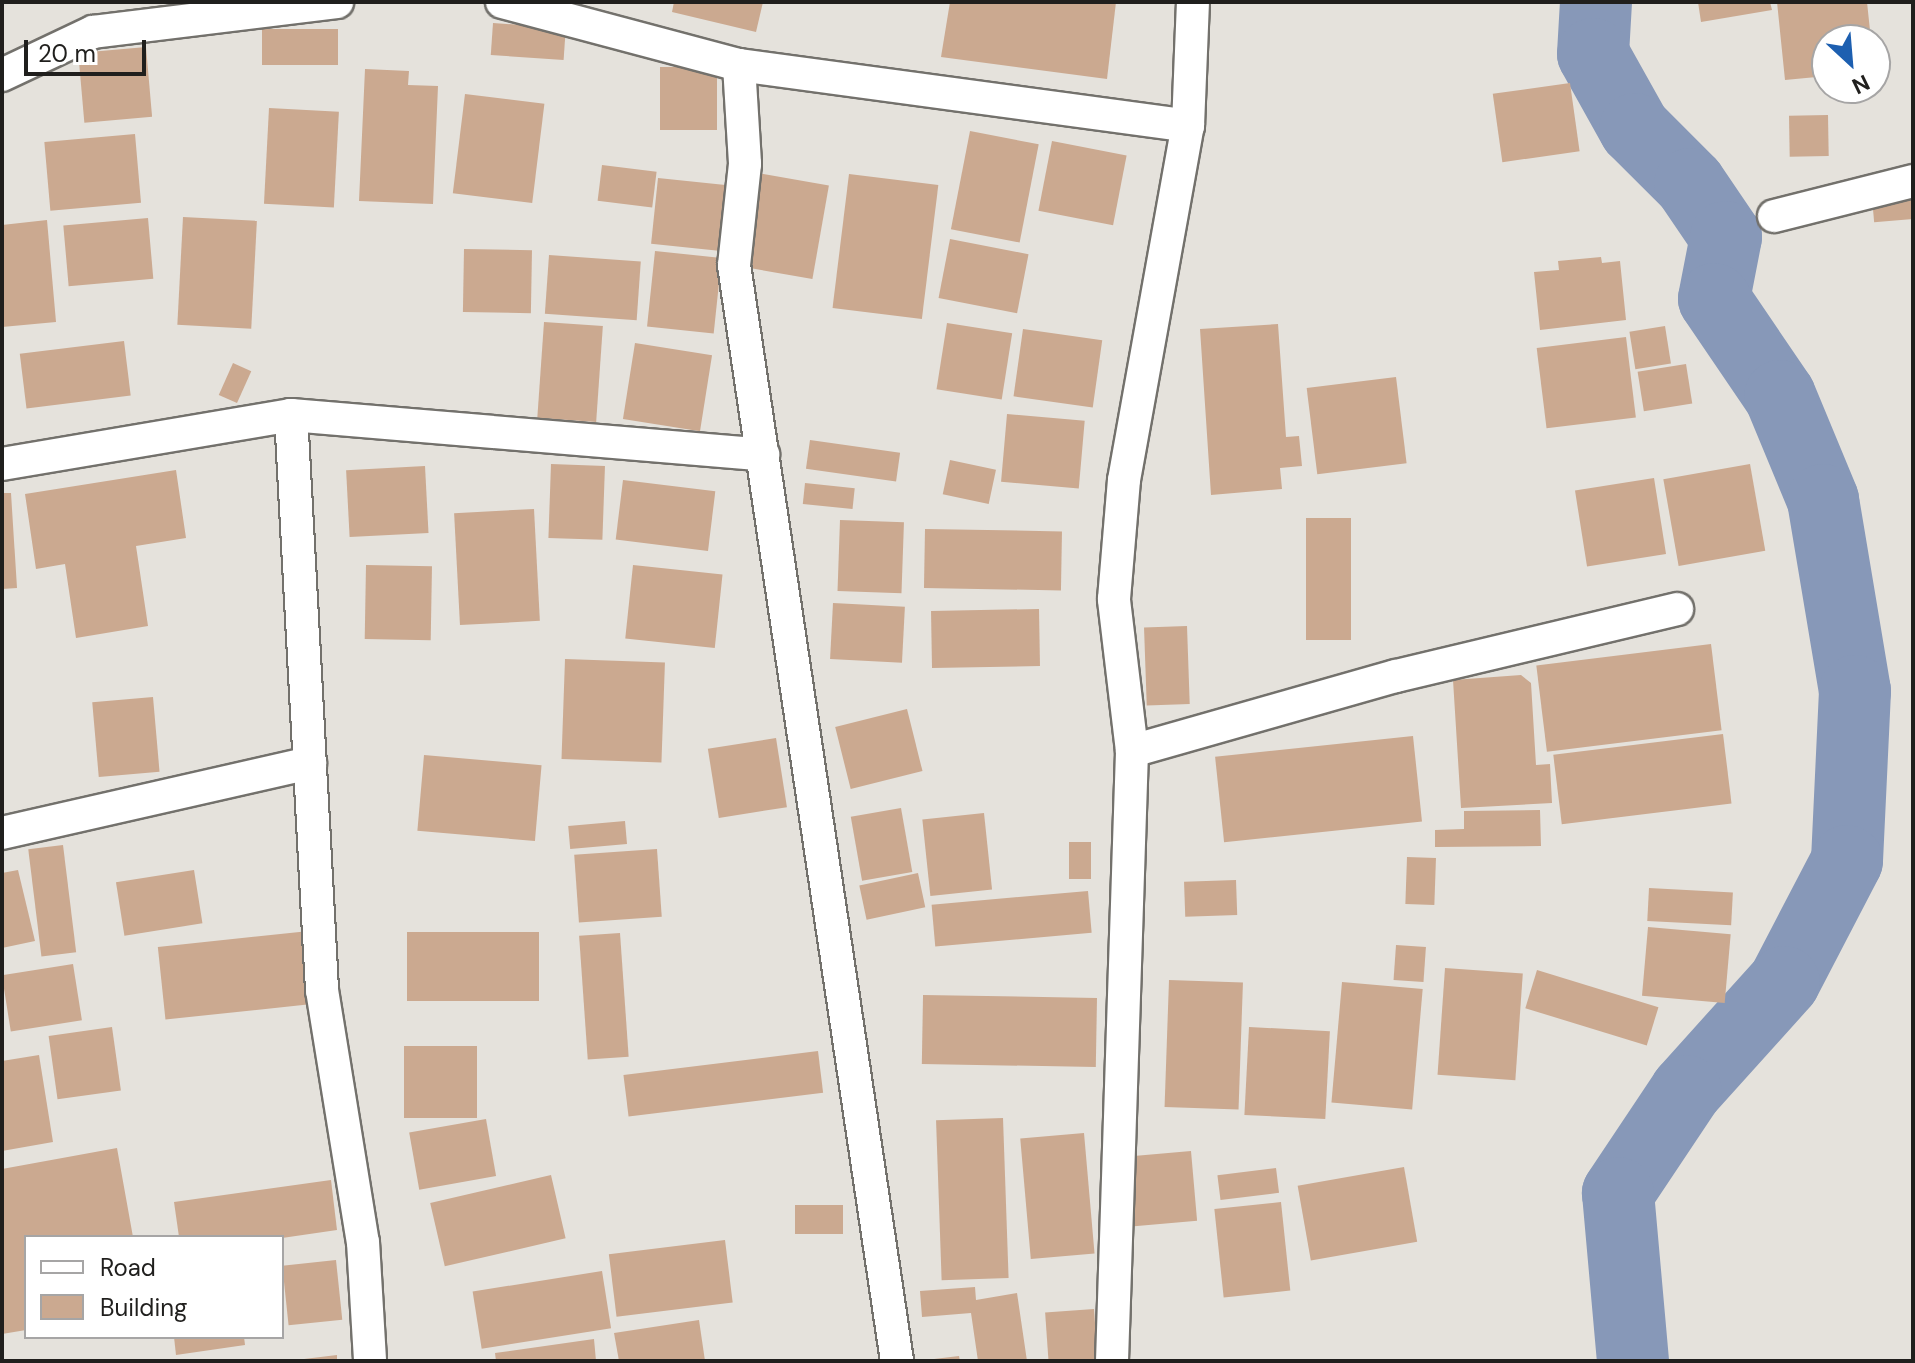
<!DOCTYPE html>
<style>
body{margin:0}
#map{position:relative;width:1915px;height:1363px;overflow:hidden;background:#e5e2dc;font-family:"DM Sans",sans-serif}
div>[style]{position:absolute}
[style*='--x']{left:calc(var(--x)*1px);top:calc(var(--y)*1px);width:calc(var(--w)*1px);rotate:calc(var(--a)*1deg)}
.river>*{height:72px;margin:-36px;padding:0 36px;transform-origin:36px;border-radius:36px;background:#8798b8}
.building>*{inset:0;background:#cba990;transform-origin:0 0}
.roads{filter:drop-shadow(2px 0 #73716c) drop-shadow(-2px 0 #73716c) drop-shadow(0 2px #73716c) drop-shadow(0 -2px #73716c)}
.minor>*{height:32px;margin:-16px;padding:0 16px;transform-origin:16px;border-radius:16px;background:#fff}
span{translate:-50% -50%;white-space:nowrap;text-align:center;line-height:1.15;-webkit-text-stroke:6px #fff;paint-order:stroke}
.frame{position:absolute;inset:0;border:4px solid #201f1d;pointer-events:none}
.legend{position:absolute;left:24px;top:1235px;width:260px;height:104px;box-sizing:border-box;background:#fff;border:2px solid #a6a5a5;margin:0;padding:10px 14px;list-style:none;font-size:24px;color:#201f1d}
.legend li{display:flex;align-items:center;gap:16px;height:40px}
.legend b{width:40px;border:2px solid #a6a5a5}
.north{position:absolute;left:1811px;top:24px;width:80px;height:80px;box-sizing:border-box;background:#fff;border:2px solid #a6a5a5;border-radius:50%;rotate:154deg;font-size:22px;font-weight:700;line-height:32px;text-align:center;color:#201f1d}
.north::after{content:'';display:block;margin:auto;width:28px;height:36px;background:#1d5fb0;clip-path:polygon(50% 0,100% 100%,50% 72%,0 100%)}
.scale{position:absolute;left:24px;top:40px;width:122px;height:36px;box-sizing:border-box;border:4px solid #201f1d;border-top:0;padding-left:10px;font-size:24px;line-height:28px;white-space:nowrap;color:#201f1d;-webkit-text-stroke:6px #fff;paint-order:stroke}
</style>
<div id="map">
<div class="river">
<div style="--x:1596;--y:2;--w:52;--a:93.3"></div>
<div style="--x:1593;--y:54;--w:86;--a:60.8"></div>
<div style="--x:1635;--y:129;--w:78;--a:45"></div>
<div style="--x:1690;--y:184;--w:64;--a:55.8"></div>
<div style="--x:1726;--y:237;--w:63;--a:101"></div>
<div style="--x:1714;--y:299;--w:117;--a:55.8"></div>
<div style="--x:1780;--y:396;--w:113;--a:67.5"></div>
<div style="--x:1823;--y:500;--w:194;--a:80.5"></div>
<div style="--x:1855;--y:691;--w:170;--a:92.7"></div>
<div style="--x:1847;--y:861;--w:136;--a:117.5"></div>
<div style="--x:1784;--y:982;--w:147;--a:132"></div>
<div style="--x:1686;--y:1091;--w:123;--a:123.7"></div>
<div style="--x:1618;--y:1193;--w:169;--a:84.9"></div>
</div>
<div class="building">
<div style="clip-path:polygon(674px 2px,763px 2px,756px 32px,672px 12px)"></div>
<div style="clip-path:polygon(950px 2px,1116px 2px,1107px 79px,941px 57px)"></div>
<div style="clip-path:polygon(1698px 2px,1770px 2px,1772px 10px,1701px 22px)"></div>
<div style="clip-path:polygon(1777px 2px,1867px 2px,1871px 40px,1827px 40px,1827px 76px,1785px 80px)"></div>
<div style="left:493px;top:23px;width:73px;height:32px;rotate:4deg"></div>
<div style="left:262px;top:29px;width:76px;height:36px"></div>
<div style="left:146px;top:47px;width:70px;height:68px;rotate:85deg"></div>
<div style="left:660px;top:67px;width:57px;height:63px"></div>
<div style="clip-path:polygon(365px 69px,409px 71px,408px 85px,438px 86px,433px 204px,359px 201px)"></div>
<div style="left:1570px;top:83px;width:69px;height:78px;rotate:82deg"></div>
<div style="left:465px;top:94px;width:80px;height:100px;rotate:7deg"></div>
<div style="left:269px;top:108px;width:70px;height:96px;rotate:3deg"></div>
<div style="left:1828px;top:115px;width:41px;height:39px;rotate:89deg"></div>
<div style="left:970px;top:131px;width:70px;height:100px;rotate:11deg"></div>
<div style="left:135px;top:134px;width:69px;height:91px;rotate:85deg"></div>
<div style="left:1052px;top:141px;width:76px;height:71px;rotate:11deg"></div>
<div style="left:602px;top:165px;width:55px;height:36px;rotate:7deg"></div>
<div style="left:758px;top:173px;width:72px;height:95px;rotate:10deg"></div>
<div style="left:849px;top:174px;width:90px;height:135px;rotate:7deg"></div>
<div style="left:658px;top:178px;width:75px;height:66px;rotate:6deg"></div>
<div style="left:1911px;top:196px;width:23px;height:39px;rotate:85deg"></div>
<div style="left:183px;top:217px;width:74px;height:108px;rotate:3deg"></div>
<div style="left:148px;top:218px;width:61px;height:85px;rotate:85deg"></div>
<div style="clip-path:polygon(47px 220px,56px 322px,2px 327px,2px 225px)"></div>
<div style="left:950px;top:239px;width:80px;height:60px;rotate:11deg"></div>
<div style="left:464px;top:249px;width:68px;height:63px;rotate:1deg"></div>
<div style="left:655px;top:251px;width:67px;height:76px;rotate:6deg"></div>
<div style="left:549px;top:255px;width:92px;height:59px;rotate:4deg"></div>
<div style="clip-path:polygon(1601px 257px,1602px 263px,1620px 261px,1626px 320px,1540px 330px,1534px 272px,1559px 270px,1558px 261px)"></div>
<div style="left:544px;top:322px;width:59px;height:96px;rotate:4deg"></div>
<div style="left:947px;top:323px;width:66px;height:67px;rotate:9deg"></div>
<div style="clip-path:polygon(1278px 324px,1286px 437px,1299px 436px,1302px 466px,1280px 468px,1282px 489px,1211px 495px,1200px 329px)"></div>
<div style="left:1665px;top:326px;width:38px;height:36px;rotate:81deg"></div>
<div style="left:1023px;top:329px;width:80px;height:68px;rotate:8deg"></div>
<div style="left:1626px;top:337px;width:81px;height:90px;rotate:83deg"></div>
<div style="left:124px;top:341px;width:55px;height:105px;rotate:83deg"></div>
<div style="left:635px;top:343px;width:78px;height:77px;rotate:9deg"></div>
<div style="left:233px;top:363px;width:20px;height:35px;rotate:24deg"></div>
<div style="left:1686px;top:364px;width:40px;height:49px;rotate:81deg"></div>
<div style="left:1396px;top:377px;width:87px;height:90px;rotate:83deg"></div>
<div style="left:1007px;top:414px;width:78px;height:68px;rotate:5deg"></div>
<div style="left:810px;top:440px;width:91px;height:29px;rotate:8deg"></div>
<div style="left:950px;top:460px;width:47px;height:35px;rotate:12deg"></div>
<div style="left:551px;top:464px;width:54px;height:74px;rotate:2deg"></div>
<div style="left:1750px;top:464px;width:88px;height:88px;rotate:80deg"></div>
<div style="left:425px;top:466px;width:67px;height:79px;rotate:87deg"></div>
<div style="clip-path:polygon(176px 470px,186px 538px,136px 546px,148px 626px,76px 638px,65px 564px,36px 569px,25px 494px)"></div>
<div style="left:1654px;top:478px;width:77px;height:80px;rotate:81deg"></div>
<div style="left:623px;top:480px;width:93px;height:60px;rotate:7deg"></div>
<div style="left:805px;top:483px;width:50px;height:21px;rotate:6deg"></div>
<div style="clip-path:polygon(2px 493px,11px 493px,17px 588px,2px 589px)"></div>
<div style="left:534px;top:509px;width:112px;height:80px;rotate:87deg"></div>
<div style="left:1306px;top:518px;width:45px;height:122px"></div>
<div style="left:840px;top:520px;width:64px;height:71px;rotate:2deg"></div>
<div style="left:925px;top:529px;width:137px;height:59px;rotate:1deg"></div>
<div style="left:366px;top:565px;width:66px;height:74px;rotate:1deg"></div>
<div style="left:633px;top:565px;width:90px;height:74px;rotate:6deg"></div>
<div style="left:833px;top:603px;width:72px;height:56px;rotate:3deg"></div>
<div style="left:1039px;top:609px;width:57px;height:108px;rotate:89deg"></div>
<div style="left:1187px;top:626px;width:78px;height:43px;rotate:88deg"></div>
<div style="left:1711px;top:644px;width:87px;height:176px;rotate:83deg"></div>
<div style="left:565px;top:659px;width:100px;height:100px;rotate:2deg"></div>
<div style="clip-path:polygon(1521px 675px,1531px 683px,1536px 765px,1550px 764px,1552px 803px,1461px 808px,1453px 680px)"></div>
<div style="left:153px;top:697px;width:75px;height:61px;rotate:85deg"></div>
<div style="left:907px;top:709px;width:64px;height:74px;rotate:76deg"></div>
<div style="left:1723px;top:734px;width:70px;height:171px;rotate:83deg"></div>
<div style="left:1413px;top:736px;width:86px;height:199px;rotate:84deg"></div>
<div style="left:776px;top:738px;width:70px;height:69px;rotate:81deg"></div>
<div style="left:424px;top:755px;width:118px;height:76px;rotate:5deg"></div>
<div style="left:901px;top:808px;width:65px;height:51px;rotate:80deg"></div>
<div style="clip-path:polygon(1540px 810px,1541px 846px,1435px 847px,1435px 830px,1464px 829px,1464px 811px)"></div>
<div style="left:984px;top:813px;width:77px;height:62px;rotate:84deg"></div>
<div style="left:625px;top:821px;width:23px;height:57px;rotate:85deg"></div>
<div style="left:1069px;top:842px;width:22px;height:37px"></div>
<div style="left:63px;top:845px;width:108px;height:35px;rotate:83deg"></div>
<div style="left:657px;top:849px;width:68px;height:83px;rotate:86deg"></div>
<div style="left:1407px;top:857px;width:29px;height:47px;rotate:2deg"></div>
<div style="clip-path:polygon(18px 870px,35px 941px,2px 948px,2px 873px)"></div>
<div style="left:194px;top:870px;width:54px;height:79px;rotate:81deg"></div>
<div style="left:918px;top:873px;width:35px;height:60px;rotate:78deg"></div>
<div style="left:1236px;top:880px;width:35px;height:52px;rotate:88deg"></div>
<div style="left:1649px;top:888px;width:84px;height:33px;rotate:3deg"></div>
<div style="left:1088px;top:891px;width:42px;height:157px;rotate:85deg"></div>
<div style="left:1648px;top:927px;width:83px;height:69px;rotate:5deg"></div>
<div style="left:309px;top:931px;width:73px;height:152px;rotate:84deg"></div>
<div style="left:407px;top:932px;width:132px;height:69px"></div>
<div style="left:620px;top:933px;width:124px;height:41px;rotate:86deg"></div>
<div style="left:1396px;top:945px;width:30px;height:35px;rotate:4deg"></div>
<div style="left:73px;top:964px;width:57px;height:72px;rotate:81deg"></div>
<div style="left:1445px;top:968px;width:78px;height:107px;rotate:4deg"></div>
<div style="left:1537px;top:970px;width:127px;height:40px;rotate:17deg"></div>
<div style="left:1169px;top:980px;width:74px;height:127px;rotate:2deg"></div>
<div style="left:1342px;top:982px;width:81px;height:121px;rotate:5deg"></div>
<div style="left:1097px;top:998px;width:69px;height:174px;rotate:91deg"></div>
<div style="left:112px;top:1027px;width:64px;height:64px;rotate:82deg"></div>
<div style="left:1249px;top:1027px;width:81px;height:88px;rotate:3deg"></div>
<div style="left:404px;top:1046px;width:73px;height:72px"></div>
<div style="left:818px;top:1051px;width:42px;height:196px;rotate:83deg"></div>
<div style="clip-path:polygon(39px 1055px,53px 1142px,2px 1151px,2px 1061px)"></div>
<div style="left:1003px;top:1118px;width:160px;height:67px;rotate:88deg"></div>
<div style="left:486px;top:1119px;width:58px;height:78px;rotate:80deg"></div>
<div style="left:1084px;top:1133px;width:121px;height:64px;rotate:85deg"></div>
<div style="clip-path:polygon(117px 1148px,133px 1237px,26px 1237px,26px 1330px,2px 1334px,2px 1169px)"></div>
<div style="left:1191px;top:1151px;width:70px;height:66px;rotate:85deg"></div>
<div style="left:1404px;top:1167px;width:76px;height:108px;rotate:80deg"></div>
<div style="left:1276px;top:1168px;width:25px;height:59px;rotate:83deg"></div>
<div style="left:551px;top:1175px;width:65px;height:124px;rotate:77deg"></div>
<div style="clip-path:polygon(331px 1180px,337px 1230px,282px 1238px,179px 1237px,174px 1202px)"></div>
<div style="left:1281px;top:1202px;width:89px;height:67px;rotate:84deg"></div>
<div style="left:795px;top:1205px;width:48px;height:29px"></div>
<div style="left:725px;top:1240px;width:63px;height:117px;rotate:83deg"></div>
<div style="left:336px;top:1260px;width:60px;height:54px;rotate:84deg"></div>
<div style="left:602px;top:1271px;width:58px;height:131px;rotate:81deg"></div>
<div style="clip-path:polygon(975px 1287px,976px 1300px,1017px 1293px,1027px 1361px,978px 1361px,971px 1313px,922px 1317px,920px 1291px)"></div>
<div style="left:1094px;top:1309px;width:52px;height:49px;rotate:86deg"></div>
<div style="clip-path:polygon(699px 1320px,705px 1361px,619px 1361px,614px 1333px)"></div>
<div style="clip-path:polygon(174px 1337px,244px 1337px,245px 1345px,176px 1355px)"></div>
<div style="clip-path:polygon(594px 1339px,596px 1361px,496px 1361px,495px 1353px)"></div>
<div style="clip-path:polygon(337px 1355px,337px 1361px,304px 1361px,304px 1359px)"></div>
<div style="clip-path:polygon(959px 1356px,960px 1361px,935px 1361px,934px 1359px)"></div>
</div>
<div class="roads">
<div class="minor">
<div style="--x:502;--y:2;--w:245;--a:14.9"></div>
<div style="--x:739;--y:65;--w:453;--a:7.7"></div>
<div style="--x:739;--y:65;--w:99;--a:86.5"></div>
<div style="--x:745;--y:164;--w:102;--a:96.2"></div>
<div style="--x:734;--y:265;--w:1108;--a:81.54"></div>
<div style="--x:2;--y:75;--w:101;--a:-25.3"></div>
<div style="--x:93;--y:32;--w:246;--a:-7"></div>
<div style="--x:1774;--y:216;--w:143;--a:-14.1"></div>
<div style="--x:291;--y:415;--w:576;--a:86.91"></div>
<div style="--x:322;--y:990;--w:255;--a:80.8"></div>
<div style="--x:363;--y:1242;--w:119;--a:86.6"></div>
<div style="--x:2;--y:464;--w:293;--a:-9.6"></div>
<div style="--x:291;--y:415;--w:474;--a:4.8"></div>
<div style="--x:1132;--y:751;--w:274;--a:-15.9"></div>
<div style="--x:1396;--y:676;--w:289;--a:-13.4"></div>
<div style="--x:2;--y:833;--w:316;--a:-12.8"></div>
<div style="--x:1112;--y:1361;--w:610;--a:-88.12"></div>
<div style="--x:1132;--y:751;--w:153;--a:-96.8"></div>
<div style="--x:1114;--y:599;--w:119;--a:-85.2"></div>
<div style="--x:1124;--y:480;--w:360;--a:-79.8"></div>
<div style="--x:1188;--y:126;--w:124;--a:-87.7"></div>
</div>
</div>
<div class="frame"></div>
<ul class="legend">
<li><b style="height:10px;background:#fff"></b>Road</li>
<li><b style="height:22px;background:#cba990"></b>Building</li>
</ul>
<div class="north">N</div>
<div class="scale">20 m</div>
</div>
